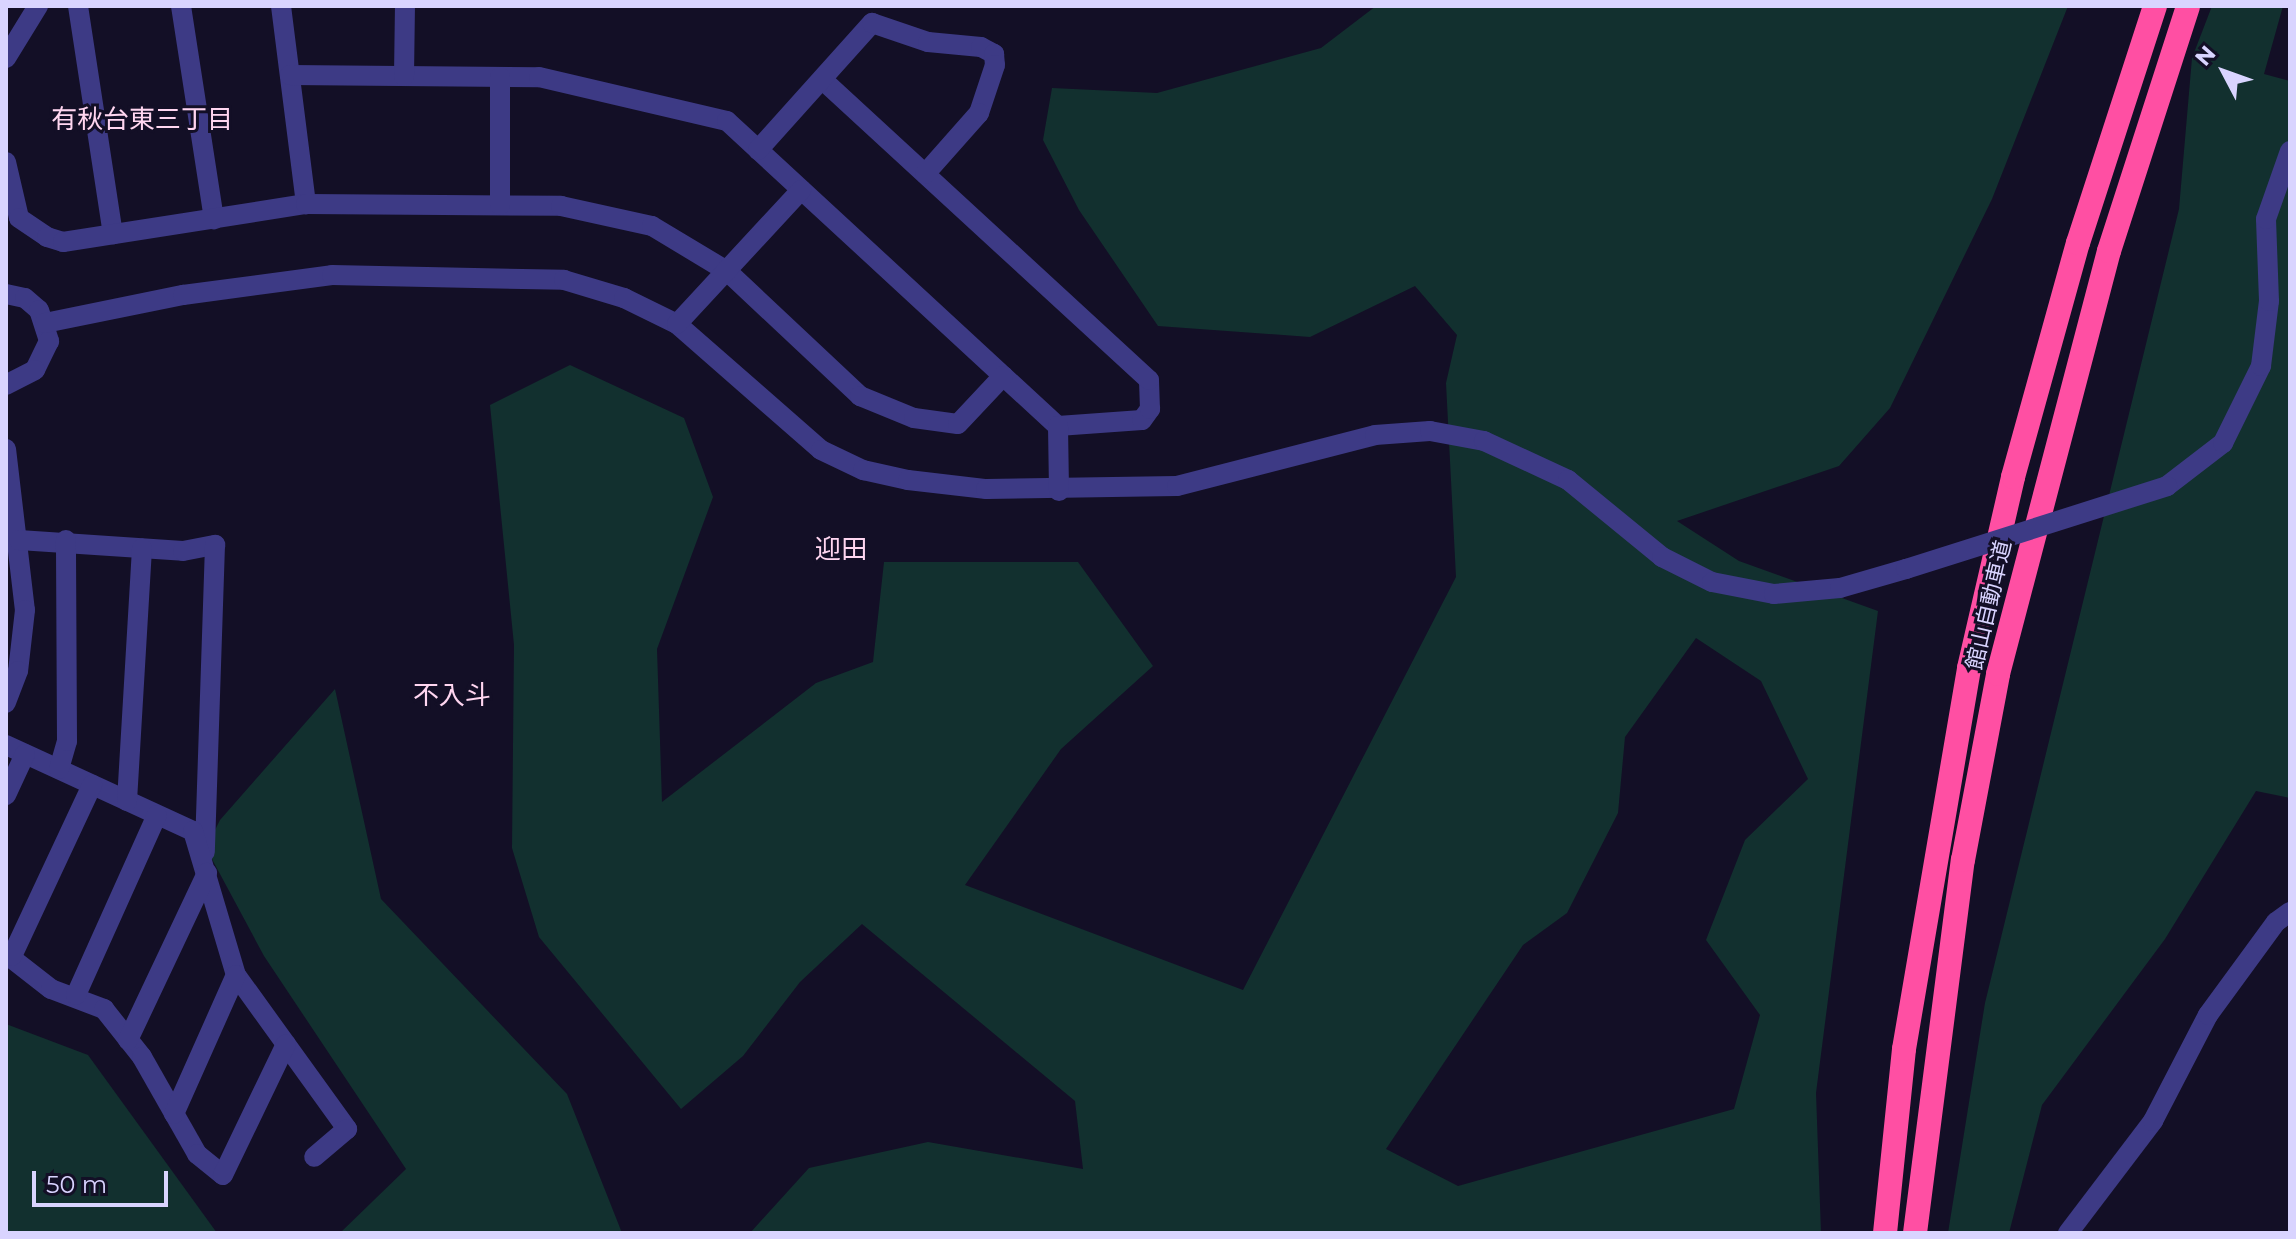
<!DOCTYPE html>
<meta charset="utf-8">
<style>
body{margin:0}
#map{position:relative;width:2296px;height:1239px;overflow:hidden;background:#130f26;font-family:Montserrat,"Noto Sans JP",sans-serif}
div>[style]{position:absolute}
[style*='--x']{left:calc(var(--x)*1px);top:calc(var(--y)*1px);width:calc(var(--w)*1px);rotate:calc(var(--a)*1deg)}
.green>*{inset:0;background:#12302f}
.minor>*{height:20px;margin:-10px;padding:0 10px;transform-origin:10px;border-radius:10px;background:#3d3a85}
.highway>*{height:24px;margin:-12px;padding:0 12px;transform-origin:12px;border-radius:12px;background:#ff4fa3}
.minor-bridge>*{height:20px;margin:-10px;padding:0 10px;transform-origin:10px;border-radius:10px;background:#3d3a85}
span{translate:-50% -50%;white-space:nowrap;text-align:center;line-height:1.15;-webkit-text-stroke:6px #130f26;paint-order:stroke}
.street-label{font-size:22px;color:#d9d4ff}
.quarter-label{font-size:26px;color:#ffd6f0}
.frame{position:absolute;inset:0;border:8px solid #d9d4ff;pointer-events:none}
.north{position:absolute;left:2184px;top:32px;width:80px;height:80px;-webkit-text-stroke:6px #130f26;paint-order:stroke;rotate:311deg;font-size:22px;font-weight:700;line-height:32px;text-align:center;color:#d9d4ff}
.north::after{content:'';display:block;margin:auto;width:28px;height:36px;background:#d9d4ff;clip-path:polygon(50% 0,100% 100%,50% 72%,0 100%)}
.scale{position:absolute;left:32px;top:1171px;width:136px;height:36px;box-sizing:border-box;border:4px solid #d9d4ff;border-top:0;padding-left:10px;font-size:24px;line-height:28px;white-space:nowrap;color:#d9d4ff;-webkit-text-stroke:6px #130f26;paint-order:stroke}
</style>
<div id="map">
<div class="green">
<div style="clip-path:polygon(evenodd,1376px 6px,2068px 6px,1992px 199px,1890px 408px,1839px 466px,1677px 521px,1739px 561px,1878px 611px,1816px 1093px,1821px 1233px,750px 1233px,809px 1168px,928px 1142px,1083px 1169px,1075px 1101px,862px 924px,800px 982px,743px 1056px,681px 1109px,539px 937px,512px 848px,514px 645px,490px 405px,570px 365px,684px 418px,713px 497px,657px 649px,662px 802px,816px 683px,873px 662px,884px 562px,1078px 562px,1153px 666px,1061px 749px,965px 885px,1243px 990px,1456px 577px,1446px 383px,1457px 335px,1415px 286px,1310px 337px,1158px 326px,1079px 210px,1043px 140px,1052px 88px,1157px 93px,1321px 48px,1376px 6px,1696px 638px,1761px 681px,1808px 779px,1745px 840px,1706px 940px,1760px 1015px,1734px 1109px,1458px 1186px,1386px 1149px,1523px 945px,1567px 913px,1618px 813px,1625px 737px,1696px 638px)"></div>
<div style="clip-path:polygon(2212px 6px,2283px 6px,2264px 74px,2290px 81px,2290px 798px,2256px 791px,2165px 939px,2042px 1105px,2009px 1233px,1948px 1233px,1985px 1003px,2179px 209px,2192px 58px)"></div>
<div style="clip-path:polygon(335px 689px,381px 899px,567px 1094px,622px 1233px,340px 1233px,406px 1169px,264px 956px,206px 848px,220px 820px)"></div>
<div style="clip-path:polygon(6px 1024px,88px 1055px,217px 1233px,6px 1233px)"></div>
</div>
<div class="minor">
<div style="--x:78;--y:6;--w:231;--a:81.3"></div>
<div style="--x:181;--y:6;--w:216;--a:81.2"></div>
<div style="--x:281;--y:6;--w:200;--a:82.8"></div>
<div style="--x:6;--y:58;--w:61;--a:-58.4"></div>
<div style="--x:290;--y:75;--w:249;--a:0.5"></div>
<div style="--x:539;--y:77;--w:193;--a:13.2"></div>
<div style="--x:727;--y:121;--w:450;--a:42.7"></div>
<div style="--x:1058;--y:426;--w:84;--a:-4.1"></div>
<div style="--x:1142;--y:420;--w:14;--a:-54"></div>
<div style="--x:1150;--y:409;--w:29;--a:-92"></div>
<div style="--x:1149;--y:380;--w:444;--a:-137.4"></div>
<div style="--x:404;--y:76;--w:70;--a:-89.2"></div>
<div style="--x:758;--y:150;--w:171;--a:-48.1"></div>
<div style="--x:872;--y:23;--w:59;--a:18.7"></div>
<div style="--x:928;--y:42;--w:53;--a:5.4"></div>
<div style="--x:981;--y:47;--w:15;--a:28"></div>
<div style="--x:994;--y:54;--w:11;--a:85"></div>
<div style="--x:995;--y:65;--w:51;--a:108.4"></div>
<div style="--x:979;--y:113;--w:81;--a:131.5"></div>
<div style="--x:6;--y:162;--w:57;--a:76.9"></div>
<div style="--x:19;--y:218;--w:34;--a:34"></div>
<div style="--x:47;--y:237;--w:17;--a:17"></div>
<div style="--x:63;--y:242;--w:246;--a:-8.9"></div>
<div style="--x:306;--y:204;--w:255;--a:0.4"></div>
<div style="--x:561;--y:206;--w:93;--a:12.4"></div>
<div style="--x:652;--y:226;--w:87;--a:31"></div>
<div style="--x:727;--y:271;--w:183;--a:43.2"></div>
<div style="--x:860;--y:396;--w:58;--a:22.2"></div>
<div style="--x:914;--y:418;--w:44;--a:7.8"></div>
<div style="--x:958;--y:424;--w:66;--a:-46.8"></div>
<div style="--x:500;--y:205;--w:128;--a:-90"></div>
<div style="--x:6;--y:294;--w:19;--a:12"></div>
<div style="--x:25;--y:298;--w:18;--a:41"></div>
<div style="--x:39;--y:310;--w:33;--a:72"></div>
<div style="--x:49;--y:341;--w:32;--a:116"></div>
<div style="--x:35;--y:370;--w:33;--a:153"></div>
<div style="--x:45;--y:323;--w:141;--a:-11.5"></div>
<div style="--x:183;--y:295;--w:150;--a:-7.6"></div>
<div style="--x:332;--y:275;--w:232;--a:1.2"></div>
<div style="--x:564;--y:280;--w:63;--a:16.7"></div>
<div style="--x:624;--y:298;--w:59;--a:26.1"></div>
<div style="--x:677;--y:324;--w:191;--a:41.2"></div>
<div style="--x:821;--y:450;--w:47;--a:25.5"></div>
<div style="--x:863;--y:470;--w:46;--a:12.5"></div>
<div style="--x:908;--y:480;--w:79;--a:6.6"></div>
<div style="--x:986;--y:489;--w:191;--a:-0.9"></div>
<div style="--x:1177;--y:486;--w:204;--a:-14.4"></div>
<div style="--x:1375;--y:435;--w:55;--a:-4.2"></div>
<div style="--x:1430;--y:431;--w:55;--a:10.5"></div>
<div style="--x:1484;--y:441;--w:93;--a:24.9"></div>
<div style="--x:1568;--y:480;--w:122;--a:39.3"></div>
<div style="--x:1662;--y:557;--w:56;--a:26.6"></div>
<div style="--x:1712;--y:582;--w:63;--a:11"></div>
<div style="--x:1774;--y:594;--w:66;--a:-5.2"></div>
<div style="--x:1840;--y:588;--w:69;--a:-16.1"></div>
<div style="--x:677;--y:324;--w:183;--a:-47.2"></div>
<div style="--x:1058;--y:426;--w:65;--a:89.1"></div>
<div style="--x:6;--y:449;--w:162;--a:83.3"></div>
<div style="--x:25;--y:610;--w:61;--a:96.5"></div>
<div style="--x:18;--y:671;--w:34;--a:111"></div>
<div style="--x:2167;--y:486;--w:71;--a:-37.5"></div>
<div style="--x:2223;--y:443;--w:86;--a:-63.7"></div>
<div style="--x:2261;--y:366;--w:65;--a:-83"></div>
<div style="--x:2269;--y:301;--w:82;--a:-92.1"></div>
<div style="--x:2266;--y:219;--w:72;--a:-70.6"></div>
<div style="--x:19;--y:540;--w:164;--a:3.8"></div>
<div style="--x:183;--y:551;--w:33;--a:-11"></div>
<div style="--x:215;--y:545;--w:307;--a:91.9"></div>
<div style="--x:6;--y:745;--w:206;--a:24.7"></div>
<div style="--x:193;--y:831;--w:150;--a:73.4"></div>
<div style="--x:236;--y:975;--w:190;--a:54.2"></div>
<div style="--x:347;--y:1129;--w:43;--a:139.7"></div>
<div style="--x:59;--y:769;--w:29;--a:-74"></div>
<div style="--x:67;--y:741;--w:201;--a:-90.3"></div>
<div style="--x:6;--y:795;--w:45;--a:-65.1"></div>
<div style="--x:127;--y:801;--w:253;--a:-86.6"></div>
<div style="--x:6;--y:954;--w:57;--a:37.9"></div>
<div style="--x:51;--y:989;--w:57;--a:20.7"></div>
<div style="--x:104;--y:1009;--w:61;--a:51.6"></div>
<div style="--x:142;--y:1057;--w:112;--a:60.4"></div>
<div style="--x:197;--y:1154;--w:33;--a:39"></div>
<div style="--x:223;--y:1175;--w:145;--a:-64.3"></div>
<div style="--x:12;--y:956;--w:189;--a:-64.9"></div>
<div style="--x:76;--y:995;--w:197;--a:-65.8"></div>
<div style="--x:128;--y:1040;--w:185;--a:-64.7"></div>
<div style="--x:174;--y:1114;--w:152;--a:-66"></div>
<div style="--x:2068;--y:1233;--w:141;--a:-52.8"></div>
<div style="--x:2153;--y:1121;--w:119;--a:-62.6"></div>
<div style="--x:2208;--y:1015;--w:115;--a:-53.8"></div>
<div style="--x:2276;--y:922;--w:17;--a:-36"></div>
</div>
<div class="highway">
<div style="--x:1885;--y:1233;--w:185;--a:-84.1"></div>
<div style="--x:1904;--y:1049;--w:387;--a:-80.3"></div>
<div style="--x:1969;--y:668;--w:196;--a:-77"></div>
<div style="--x:2013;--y:477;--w:243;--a:-74.5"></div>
<div style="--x:2078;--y:243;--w:249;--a:-72"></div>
<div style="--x:1915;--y:1233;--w:376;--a:-82.7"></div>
<div style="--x:1963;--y:860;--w:189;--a:-79.3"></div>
<div style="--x:1998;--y:674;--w:437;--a:-75.3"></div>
<div style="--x:2109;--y:251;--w:257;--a:-72.1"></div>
</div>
<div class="minor-bridge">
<div style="--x:1906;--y:569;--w:274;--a:-17.6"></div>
</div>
<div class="street-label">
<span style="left:1989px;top:605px;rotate:-77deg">館山自動車道</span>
</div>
<div class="quarter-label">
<span style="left:142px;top:120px">有秋台東三丁目</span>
<span style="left:841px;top:550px">迎田</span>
<span style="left:452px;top:696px">不入斗</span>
</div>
<div class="frame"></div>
<div class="north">N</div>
<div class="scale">50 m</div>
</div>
